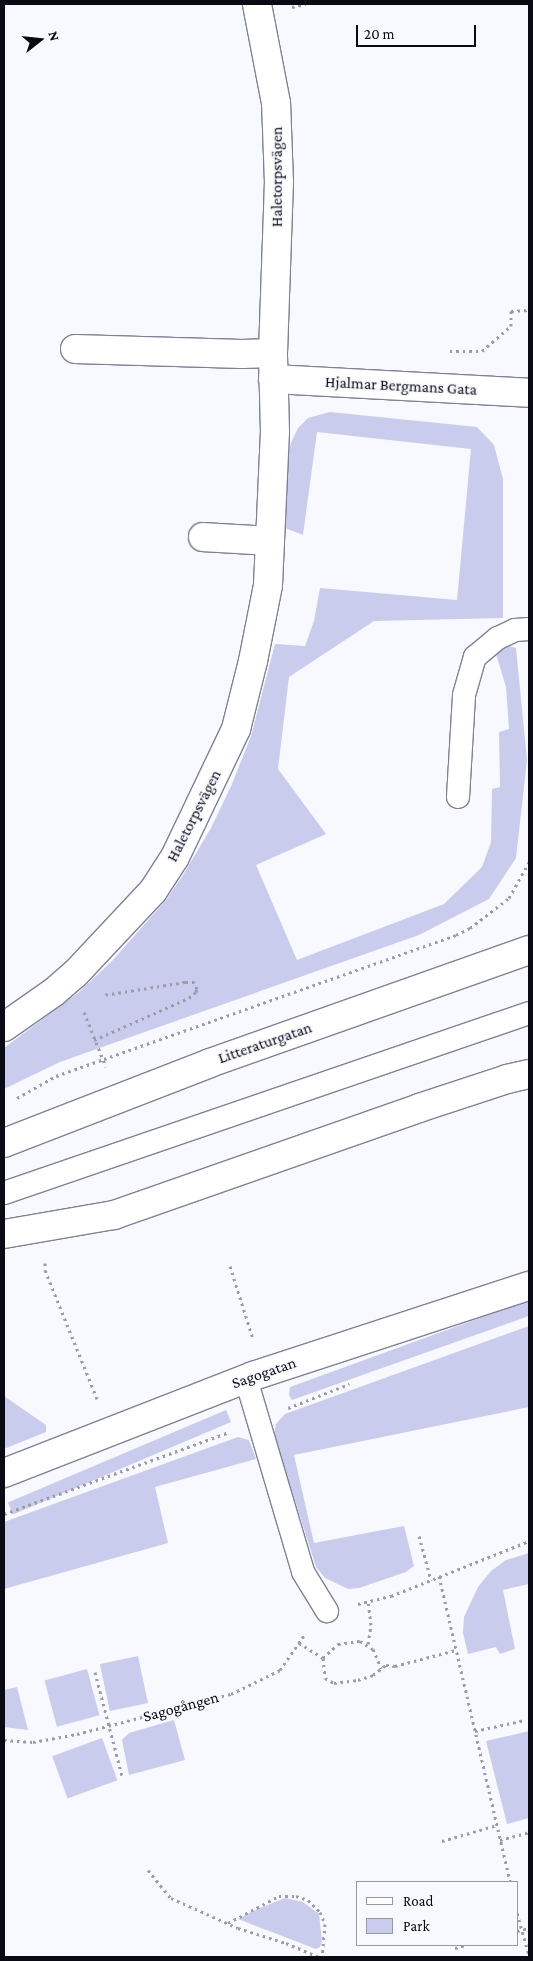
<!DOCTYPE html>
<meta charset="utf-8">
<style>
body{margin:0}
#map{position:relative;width:533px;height:1961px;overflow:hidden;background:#f8f9ff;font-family:"Crimson Pro",serif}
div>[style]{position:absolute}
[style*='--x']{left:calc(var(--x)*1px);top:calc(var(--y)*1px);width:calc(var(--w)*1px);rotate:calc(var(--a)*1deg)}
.green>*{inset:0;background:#c9cced;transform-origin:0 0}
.path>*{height:3px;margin-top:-1.5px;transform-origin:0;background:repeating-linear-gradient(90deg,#9c9ca4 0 2.5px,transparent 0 6.5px)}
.roads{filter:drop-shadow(1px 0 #7f819b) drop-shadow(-1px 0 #7f819b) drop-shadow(0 1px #7f819b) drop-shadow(0 -1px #7f819b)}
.lane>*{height:22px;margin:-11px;padding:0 11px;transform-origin:11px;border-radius:11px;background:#fff}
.street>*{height:28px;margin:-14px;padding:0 14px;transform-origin:14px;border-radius:14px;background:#fff}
.secondary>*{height:28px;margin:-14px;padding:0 14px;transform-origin:14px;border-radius:14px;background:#fff}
span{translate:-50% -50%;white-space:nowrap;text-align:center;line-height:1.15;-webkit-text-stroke:4px #f8f9ff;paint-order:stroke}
.street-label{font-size:16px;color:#0a0a14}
.frame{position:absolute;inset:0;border:5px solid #0a0a14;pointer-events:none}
.legend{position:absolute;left:356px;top:1881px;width:162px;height:65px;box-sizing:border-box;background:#f8f9ff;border:1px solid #9999a1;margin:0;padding:6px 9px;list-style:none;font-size:15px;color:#0a0a14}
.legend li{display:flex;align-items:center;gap:10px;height:25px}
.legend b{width:25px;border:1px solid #9999a1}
.north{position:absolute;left:15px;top:15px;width:50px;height:50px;-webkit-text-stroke:4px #f8f9ff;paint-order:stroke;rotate:74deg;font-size:14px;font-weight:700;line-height:20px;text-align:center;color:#0a0a14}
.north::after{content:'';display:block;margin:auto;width:18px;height:22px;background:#0a0a14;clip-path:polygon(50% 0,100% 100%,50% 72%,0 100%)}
.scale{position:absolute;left:356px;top:25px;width:120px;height:22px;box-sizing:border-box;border:2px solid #0a0a14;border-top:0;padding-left:6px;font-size:15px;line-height:18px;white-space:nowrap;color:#0a0a14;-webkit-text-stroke:4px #f8f9ff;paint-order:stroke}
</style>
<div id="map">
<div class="green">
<div style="clip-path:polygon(330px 412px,477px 427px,494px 445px,503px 479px,503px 618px,374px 621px,289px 677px,278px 769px,326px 834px,256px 865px,297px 960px,444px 904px,482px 867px,491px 842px,492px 789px,500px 787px,499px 732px,509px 729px,506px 687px,496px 654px,501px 647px,509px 646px,516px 648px,527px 760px,516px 858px,489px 899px,419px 935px,60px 1062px,4px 1089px,4px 1048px,79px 992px,112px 961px,166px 900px,183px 875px,211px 828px,232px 784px,251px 736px,275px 644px,305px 646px,314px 621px,320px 588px,457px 600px,471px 449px,317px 432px,303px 535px,285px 528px,283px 504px,285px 469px,291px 443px,298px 428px,308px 418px)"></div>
<div style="clip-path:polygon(529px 1300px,529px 1316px,292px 1400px,289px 1395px,290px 1387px)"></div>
<div style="clip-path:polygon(529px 1326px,529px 1407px,294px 1455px,314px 1543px,404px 1526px,414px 1566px,406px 1572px,359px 1588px,348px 1589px,325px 1578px,316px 1567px,274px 1434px,276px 1424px,285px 1414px)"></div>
<div style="clip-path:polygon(4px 1396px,46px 1425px,46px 1432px,4px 1449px)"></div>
<div style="left:226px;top:1410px;width:13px;height:237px;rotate:67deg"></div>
<div style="clip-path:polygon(238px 1437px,249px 1440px,256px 1459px,155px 1487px,168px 1543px,4px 1589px,4px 1522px)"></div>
<div style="clip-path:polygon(529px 1553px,529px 1584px,503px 1590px,515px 1649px,500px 1654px,496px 1647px,468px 1654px,463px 1633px,464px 1617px,478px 1587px,491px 1571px,506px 1560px)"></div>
<div style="left:138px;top:1656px;width:48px;height:39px;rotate:78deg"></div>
<div style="left:87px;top:1669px;width:48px;height:44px;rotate:75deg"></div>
<div style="clip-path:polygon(17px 1687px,28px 1730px,4px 1727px,4px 1690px)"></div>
<div style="clip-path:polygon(174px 1720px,185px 1760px,129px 1775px,122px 1740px,129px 1733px)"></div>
<div style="clip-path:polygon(529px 1731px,529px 1818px,507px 1824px,486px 1741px)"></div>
<div style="left:102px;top:1738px;width:45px;height:53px;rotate:70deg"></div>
<div style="clip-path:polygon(285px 1898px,303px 1902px,319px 1914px,322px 1941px,320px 1947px,316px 1949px,238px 1919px,253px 1911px)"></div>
</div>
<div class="path">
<div style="--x:292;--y:7;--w:14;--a:-12"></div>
<div style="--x:450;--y:351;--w:32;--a:0"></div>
<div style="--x:482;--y:351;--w:38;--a:-41"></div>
<div style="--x:511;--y:326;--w:15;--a:-90"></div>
<div style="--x:511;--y:311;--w:18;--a:-3"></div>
<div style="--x:84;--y:1012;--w:59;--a:68.2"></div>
<div style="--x:94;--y:1040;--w:104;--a:-23.9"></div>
<div style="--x:189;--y:998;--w:9;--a:-41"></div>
<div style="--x:196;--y:992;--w:3;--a:-72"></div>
<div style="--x:197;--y:989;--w:8;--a:-113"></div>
<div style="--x:194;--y:982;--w:9;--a:180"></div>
<div style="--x:185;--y:982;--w:82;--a:170.9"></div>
<div style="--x:17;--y:1098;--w:45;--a:-29.4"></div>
<div style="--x:56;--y:1076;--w:51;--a:-19.5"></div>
<div style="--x:104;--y:1059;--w:373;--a:-19.4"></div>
<div style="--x:456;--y:935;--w:16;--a:-27"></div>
<div style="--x:470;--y:928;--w:49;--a:-37.6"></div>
<div style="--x:509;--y:898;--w:41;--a:-60.9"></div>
<div style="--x:45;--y:1263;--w:7;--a:90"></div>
<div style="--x:45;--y:1270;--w:139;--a:68"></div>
<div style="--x:230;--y:1266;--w:77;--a:72.5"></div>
<div style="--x:288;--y:1408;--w:66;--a:-21.5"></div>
<div style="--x:4;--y:1514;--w:239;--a:-20"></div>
<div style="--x:419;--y:1536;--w:46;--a:74.7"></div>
<div style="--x:439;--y:1576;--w:314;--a:76.9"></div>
<div style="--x:358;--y:1604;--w:34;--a:-14"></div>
<div style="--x:391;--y:1596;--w:149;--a:-21.7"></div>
<div style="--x:299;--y:1643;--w:28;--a:32"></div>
<div style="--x:323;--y:1658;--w:20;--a:84"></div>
<div style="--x:325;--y:1678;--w:10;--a:29"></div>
<div style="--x:334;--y:1683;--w:24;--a:-7"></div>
<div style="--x:358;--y:1680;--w:16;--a:-18"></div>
<div style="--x:373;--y:1675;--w:16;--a:-38"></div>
<div style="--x:386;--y:1665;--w:9;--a:6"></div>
<div style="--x:395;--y:1666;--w:63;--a:-14.7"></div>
<div style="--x:368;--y:1644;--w:19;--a:-81"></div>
<div style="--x:371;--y:1625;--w:23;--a:-97"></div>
<div style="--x:323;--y:1658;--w:21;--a:-43"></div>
<div style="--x:338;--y:1644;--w:22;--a:-8"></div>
<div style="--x:360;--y:1641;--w:15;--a:32"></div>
<div style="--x:373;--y:1649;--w:21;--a:67"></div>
<div style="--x:95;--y:1672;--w:107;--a:75.4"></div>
<div style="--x:475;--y:1731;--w:51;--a:-12.4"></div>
<div style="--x:4;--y:1740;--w:29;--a:4"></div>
<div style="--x:33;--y:1742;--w:45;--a:-10.3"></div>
<div style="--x:77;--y:1734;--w:159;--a:-14.6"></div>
<div style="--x:231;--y:1694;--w:55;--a:-26.1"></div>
<div style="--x:280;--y:1670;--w:44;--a:-55.2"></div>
<div style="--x:500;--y:1840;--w:30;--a:-15"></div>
<div style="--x:442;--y:1841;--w:57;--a:-16.2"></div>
<div style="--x:148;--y:1870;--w:36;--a:51"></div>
<div style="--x:171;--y:1898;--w:73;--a:24.1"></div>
<div style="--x:238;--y:1928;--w:50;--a:17.4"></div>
<div style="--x:286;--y:1943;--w:36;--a:23"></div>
<div style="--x:517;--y:1913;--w:44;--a:74.1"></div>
<div style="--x:228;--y:1923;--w:58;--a:-27.9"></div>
<div style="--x:279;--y:1896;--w:17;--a:0"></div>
<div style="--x:296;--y:1896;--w:13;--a:18"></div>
<div style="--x:308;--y:1900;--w:17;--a:45"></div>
<div style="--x:320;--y:1912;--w:13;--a:67"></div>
<div style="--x:325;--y:1924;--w:33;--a:95"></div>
<div style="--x:517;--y:1931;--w:12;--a:-14"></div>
<div style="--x:455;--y:1948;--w:11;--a:-15"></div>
</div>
<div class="roads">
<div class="lane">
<div style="--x:458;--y:797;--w:102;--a:-86.6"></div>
<div style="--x:464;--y:695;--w:40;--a:-74"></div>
<div style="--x:475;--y:657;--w:30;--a:-40"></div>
<div style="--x:498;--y:638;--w:19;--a:-25"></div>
<div style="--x:515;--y:630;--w:14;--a:-4"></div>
<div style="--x:4;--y:1193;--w:555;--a:-18.92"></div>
<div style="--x:246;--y:1379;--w:201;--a:73.5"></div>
<div style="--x:303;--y:1572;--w:46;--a:58.4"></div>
</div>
<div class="street">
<div style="--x:75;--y:349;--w:167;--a:1.7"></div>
<div style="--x:242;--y:354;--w:31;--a:-2"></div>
<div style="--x:273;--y:379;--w:256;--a:3.1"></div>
<div style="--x:203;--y:537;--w:67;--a:3.4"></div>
<div style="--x:4;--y:1027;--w:61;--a:-35"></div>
<div style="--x:54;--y:992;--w:28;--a:-41"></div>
<div style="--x:75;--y:974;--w:114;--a:-46.8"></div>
<div style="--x:153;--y:891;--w:40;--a:-57.1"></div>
<div style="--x:175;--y:857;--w:142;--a:-64.5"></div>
<div style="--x:236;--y:729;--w:70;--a:-76"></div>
<div style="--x:253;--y:661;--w:77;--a:-78.8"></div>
<div style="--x:268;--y:585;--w:153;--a:-87.4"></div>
<div style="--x:275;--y:432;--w:79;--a:-91.5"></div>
<div style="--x:273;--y:353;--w:170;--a:-88"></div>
<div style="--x:279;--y:183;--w:80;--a:-92.1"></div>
<div style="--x:276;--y:103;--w:101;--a:-100.9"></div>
<div style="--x:4;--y:1473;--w:267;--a:-21.3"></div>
<div style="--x:253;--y:1376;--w:290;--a:-18.1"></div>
</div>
<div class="secondary">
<div style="--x:4;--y:1143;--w:221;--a:-21.2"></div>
<div style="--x:210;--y:1063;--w:338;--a:-19.5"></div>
<div style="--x:4;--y:1234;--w:112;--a:-9.8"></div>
<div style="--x:114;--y:1215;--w:323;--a:-19.3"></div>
<div style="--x:419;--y:1108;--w:93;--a:-18.2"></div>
<div style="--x:507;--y:1079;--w:23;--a:-13"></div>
</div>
</div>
<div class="street-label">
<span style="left:277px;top:177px;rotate:-90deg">Haletorpsvägen</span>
<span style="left:401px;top:386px;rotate:3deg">Hjalmar Bergmans Gata</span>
<span style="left:194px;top:816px;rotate:-63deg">Haletorpsvägen</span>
<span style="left:265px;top:1043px;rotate:-19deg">Litteraturgatan</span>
<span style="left:264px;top:1373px;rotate:-19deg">Sagogatan</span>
<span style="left:181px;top:1707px;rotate:-15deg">Sagogången</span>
</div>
<div class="frame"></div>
<ul class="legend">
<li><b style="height:6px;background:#fff"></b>Road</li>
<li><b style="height:14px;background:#c9cced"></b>Park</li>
</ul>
<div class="north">N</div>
<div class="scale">20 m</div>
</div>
